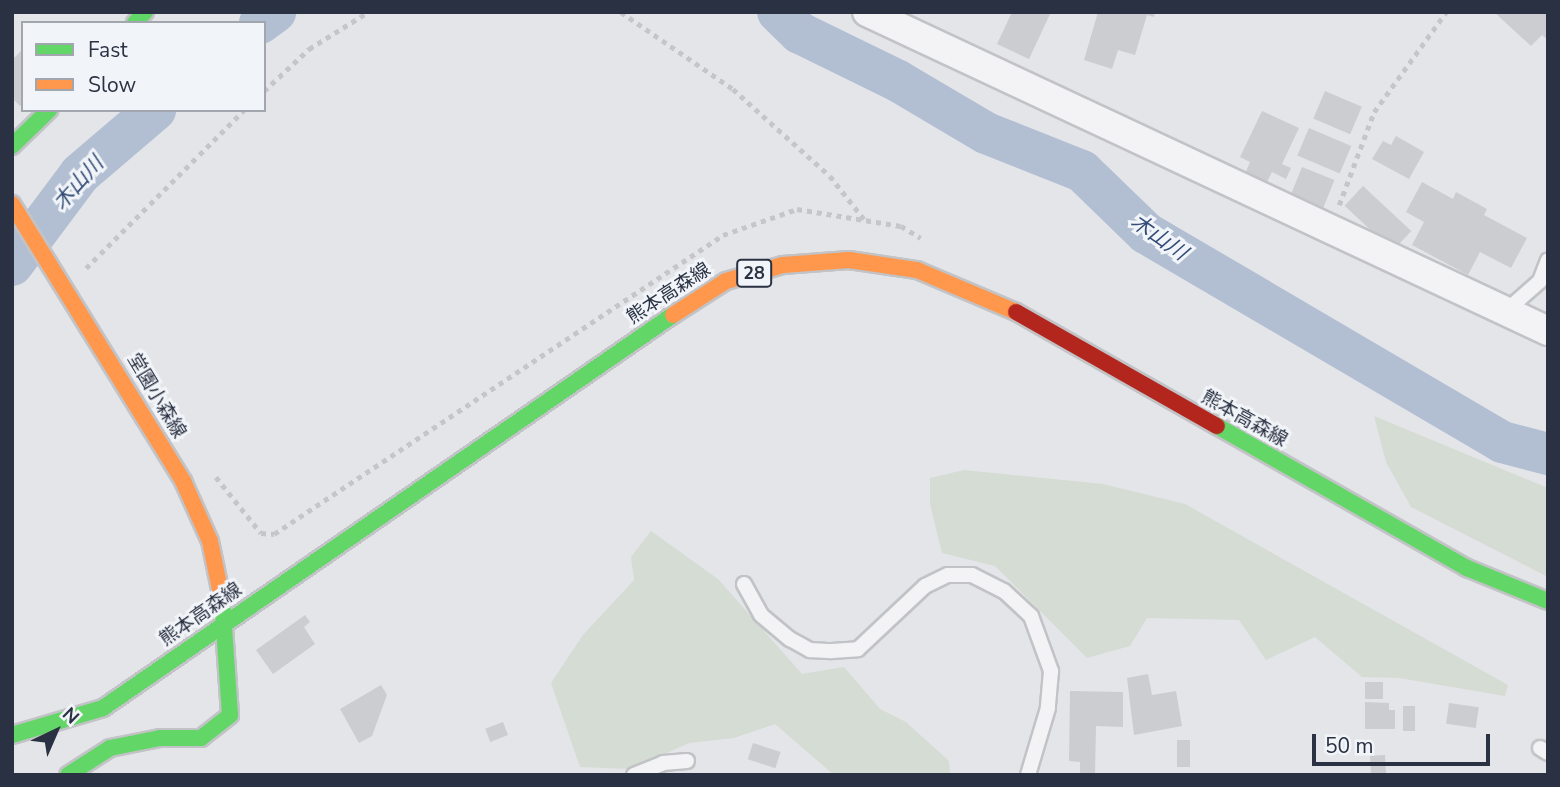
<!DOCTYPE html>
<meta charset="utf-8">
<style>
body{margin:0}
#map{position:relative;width:1560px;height:787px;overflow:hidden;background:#e4e5e8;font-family:"Nunito Sans","Noto Sans JP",sans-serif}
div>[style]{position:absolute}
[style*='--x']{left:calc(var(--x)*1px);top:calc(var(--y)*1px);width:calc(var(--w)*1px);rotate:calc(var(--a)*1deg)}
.green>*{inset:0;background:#d4dcd4}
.river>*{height:42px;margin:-21px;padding:0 21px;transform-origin:21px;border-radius:21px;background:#b2bfd3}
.building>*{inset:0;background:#cccdd0;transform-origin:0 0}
.path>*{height:4.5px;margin-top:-2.25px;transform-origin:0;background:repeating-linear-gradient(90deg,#c5c6ca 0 5px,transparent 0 10px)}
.roads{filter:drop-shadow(2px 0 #c2c3c6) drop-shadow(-2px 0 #c2c3c6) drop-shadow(0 2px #c2c3c6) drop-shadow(0 -2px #c2c3c6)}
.lane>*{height:14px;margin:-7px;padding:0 7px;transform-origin:7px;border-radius:7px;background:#f3f3f5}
.street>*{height:28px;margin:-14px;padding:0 14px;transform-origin:14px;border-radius:14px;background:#f3f3f5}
.fast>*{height:16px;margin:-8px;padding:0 8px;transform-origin:8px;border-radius:8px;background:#63d668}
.slow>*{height:16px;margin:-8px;padding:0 8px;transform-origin:8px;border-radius:8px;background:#ff974d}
.jam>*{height:16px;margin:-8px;padding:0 8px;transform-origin:8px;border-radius:8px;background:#b3261e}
span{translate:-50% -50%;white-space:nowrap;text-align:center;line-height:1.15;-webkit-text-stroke:6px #f1f4f8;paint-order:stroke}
.shield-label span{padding:2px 5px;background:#f1f4f8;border:2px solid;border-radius:5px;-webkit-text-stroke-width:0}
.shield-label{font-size:18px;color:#2a3142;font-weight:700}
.street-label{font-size:19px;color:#2a3142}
.water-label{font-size:21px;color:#334c77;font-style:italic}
.frame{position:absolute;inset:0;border:14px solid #2a3142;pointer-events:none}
.legend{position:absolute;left:21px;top:21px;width:245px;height:91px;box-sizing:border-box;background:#f1f4f8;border:2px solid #a1a6af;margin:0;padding:9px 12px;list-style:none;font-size:21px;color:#2a3142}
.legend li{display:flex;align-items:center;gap:14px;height:35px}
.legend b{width:35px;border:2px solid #a1a6af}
.north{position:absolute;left:21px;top:696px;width:70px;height:70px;-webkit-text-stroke:5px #f1f4f8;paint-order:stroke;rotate:44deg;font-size:19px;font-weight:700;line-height:28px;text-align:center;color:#2a3142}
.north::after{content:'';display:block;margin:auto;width:24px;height:32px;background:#2a3142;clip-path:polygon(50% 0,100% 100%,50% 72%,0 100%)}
.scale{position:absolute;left:1312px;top:734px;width:178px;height:32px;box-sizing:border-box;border:4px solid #2a3142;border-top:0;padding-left:9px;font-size:21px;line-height:24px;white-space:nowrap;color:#2a3142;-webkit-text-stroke:5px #f1f4f8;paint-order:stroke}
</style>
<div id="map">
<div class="green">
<div style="clip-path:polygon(1374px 416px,1548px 488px,1548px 577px,1411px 507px,1386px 462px)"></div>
<div style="clip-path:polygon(964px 470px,1103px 484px,1185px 504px,1508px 685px,1505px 696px,1399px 678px,1362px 677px,1315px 637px,1266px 660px,1239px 620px,1147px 618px,1130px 646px,1087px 658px,995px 566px,942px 553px,930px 504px,930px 478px)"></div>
<div style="clip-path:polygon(651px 531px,718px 579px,802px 674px,844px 667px,880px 709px,906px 722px,949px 761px,950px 775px,834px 775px,775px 724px,734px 738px,689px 743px,631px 769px,580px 767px,551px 683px,583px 635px,634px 580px,631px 557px)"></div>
</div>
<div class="river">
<div style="--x:778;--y:12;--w:30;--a:44"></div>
<div style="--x:800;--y:33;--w:109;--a:26.1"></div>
<div style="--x:898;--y:81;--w:102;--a:30.6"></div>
<div style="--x:986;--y:133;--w:103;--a:21.6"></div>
<div style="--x:1082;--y:171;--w:89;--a:44.1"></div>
<div style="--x:1146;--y:233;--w:413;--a:30.4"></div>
<div style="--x:1502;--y:442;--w:48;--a:14.6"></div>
<div style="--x:260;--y:23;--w:19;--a:-36"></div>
<div style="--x:12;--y:265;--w:114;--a:-53.2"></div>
<div style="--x:80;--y:174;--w:99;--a:-40.5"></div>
</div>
<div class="building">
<div style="clip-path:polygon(1012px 12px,1051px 12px,1029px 59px,997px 44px)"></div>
<div style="clip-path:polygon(1098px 12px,1155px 12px,1154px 17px,1147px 15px,1135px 55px,1118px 50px,1112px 69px,1084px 60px)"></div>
<div style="clip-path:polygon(1494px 12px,1546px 12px,1548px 40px,1542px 35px,1531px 46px)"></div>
<div style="clip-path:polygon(23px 49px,23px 103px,20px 106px,12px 98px,12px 60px)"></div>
<div style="left:1325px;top:91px;width:40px;height:30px;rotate:23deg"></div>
<div style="clip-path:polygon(1262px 111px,1299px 128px,1282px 164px,1291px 168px,1286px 179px,1272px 172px,1266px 184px,1245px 174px,1250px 162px,1240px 157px)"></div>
<div style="left:1309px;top:128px;width:46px;height:30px;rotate:23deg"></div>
<div style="clip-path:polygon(1396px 136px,1424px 152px,1409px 179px,1372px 159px,1383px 141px,1391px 145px)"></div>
<div style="left:1302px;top:167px;width:35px;height:34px;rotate:22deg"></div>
<div style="clip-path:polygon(1422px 182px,1453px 199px,1456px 192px,1487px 209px,1484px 215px,1527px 238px,1511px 268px,1480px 252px,1468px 275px,1412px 245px,1424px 222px,1406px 212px)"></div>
<div style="left:1363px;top:186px;width:66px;height:27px;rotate:43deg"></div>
<div style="clip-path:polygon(305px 615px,310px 622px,304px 627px,315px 644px,273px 674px,256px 650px)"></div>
<div style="clip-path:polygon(1148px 674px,1152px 695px,1176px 691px,1182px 726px,1134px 735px,1127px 678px)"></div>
<div style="left:1365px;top:682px;width:18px;height:17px"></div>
<div style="clip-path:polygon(381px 685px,387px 695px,372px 736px,359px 743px,340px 709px)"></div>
<div style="clip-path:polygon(1070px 691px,1123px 692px,1123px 727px,1096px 726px,1095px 775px,1080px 775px,1080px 762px,1069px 761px)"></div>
<div style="clip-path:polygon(1365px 702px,1389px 703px,1389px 710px,1395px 710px,1395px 729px,1365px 729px)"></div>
<div style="left:1449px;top:703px;width:30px;height:21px;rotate:8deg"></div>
<div style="left:1403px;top:706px;width:12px;height:25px"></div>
<div style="left:503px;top:722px;width:14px;height:19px;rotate:69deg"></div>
<div style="left:1177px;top:740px;width:13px;height:27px"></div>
<div style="left:753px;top:743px;width:29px;height:17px;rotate:18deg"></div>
<div style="left:1385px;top:755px;width:20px;height:15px;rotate:87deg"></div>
</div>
<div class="path">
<div style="--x:621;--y:12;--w:136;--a:34.5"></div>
<div style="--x:733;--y:89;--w:130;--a:41.9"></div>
<div style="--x:830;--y:176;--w:55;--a:51.7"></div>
<div style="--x:264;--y:91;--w:62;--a:-43"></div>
<div style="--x:309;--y:49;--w:70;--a:-32.1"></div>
<div style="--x:1339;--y:205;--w:99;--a:-69.4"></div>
<div style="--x:1374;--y:112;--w:123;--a:-54.2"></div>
<div style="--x:86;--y:268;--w:223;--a:-45"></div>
<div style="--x:216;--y:477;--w:72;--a:51.2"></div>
<div style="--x:261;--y:533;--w:13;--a:4"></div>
<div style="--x:274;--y:534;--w:539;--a:-33.66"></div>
<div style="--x:723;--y:235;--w:78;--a:-19.4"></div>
<div style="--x:797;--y:209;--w:105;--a:9.3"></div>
<div style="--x:901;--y:226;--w:23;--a:31"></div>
</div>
<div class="roads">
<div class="lane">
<div style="--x:1506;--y:311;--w:45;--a:-41.4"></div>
<div style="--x:1540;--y:281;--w:22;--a:-69"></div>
<div style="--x:744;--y:584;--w:35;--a:61"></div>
<div style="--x:761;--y:615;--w:38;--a:40"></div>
<div style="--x:790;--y:639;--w:23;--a:29"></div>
<div style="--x:810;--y:650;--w:22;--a:3"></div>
<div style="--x:832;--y:651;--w:26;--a:-4"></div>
<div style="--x:858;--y:649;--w:92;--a:-43.2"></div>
<div style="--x:925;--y:586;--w:25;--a:-26"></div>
<div style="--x:948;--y:575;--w:24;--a:0"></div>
<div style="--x:972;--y:575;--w:36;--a:27"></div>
<div style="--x:1004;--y:591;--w:37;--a:43"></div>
<div style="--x:1031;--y:616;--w:59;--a:70"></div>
<div style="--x:1051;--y:671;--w:37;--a:95"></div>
<div style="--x:1048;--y:708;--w:70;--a:106.6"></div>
<div style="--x:1540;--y:748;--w:9;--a:32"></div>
<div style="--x:634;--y:775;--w:31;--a:-22"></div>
<div style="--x:663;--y:763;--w:24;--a:-5"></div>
</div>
<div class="street">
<div style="--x:867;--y:12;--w:752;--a:25.1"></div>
</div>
<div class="fast">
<div style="--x:135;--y:23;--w:15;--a:-48"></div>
<div style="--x:12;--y:146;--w:52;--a:-44.2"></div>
<div style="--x:1217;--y:426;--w:288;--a:29.6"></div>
<div style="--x:1467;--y:568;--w:87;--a:22.2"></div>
<div style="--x:12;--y:735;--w:95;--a:-16.5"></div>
<div style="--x:103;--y:708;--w:692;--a:-34.59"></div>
<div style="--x:68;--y:775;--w:50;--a:-32.7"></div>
<div style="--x:110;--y:748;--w:51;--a:-11.3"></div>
<div style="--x:160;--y:738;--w:41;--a:0"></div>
<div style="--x:201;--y:738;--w:37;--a:-38"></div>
<div style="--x:230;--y:715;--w:116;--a:-93.9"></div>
</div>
<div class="slow">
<div style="--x:12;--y:204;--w:326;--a:58.3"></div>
<div style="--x:183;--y:481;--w:66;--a:65.8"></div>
<div style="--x:210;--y:541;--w:59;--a:78.3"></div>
<div style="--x:673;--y:315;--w:63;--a:-32.7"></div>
<div style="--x:726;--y:281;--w:59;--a:-15.7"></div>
<div style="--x:783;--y:265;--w:66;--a:-4.3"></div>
<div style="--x:849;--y:260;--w:69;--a:8.4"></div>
<div style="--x:917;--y:270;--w:108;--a:23"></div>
</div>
<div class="jam">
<div style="--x:1016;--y:312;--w:231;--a:29.6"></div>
</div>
</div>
<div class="shield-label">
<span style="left:754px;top:273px">28</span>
</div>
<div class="street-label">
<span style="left:669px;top:294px;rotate:-33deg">熊本高森線</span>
<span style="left:156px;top:396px;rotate:59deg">堂園小森線</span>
<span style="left:1244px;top:419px;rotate:29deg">熊本高森線</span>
<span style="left:201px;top:615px;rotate:-35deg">熊本高森線</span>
</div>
<div class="water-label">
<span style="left:78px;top:183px;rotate:-48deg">木山川</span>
<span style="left:1159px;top:237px;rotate:35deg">木山川</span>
</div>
<div class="frame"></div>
<ul class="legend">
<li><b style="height:9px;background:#63d668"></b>Fast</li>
<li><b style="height:9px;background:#ff974d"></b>Slow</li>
</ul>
<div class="north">N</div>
<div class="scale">50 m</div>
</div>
